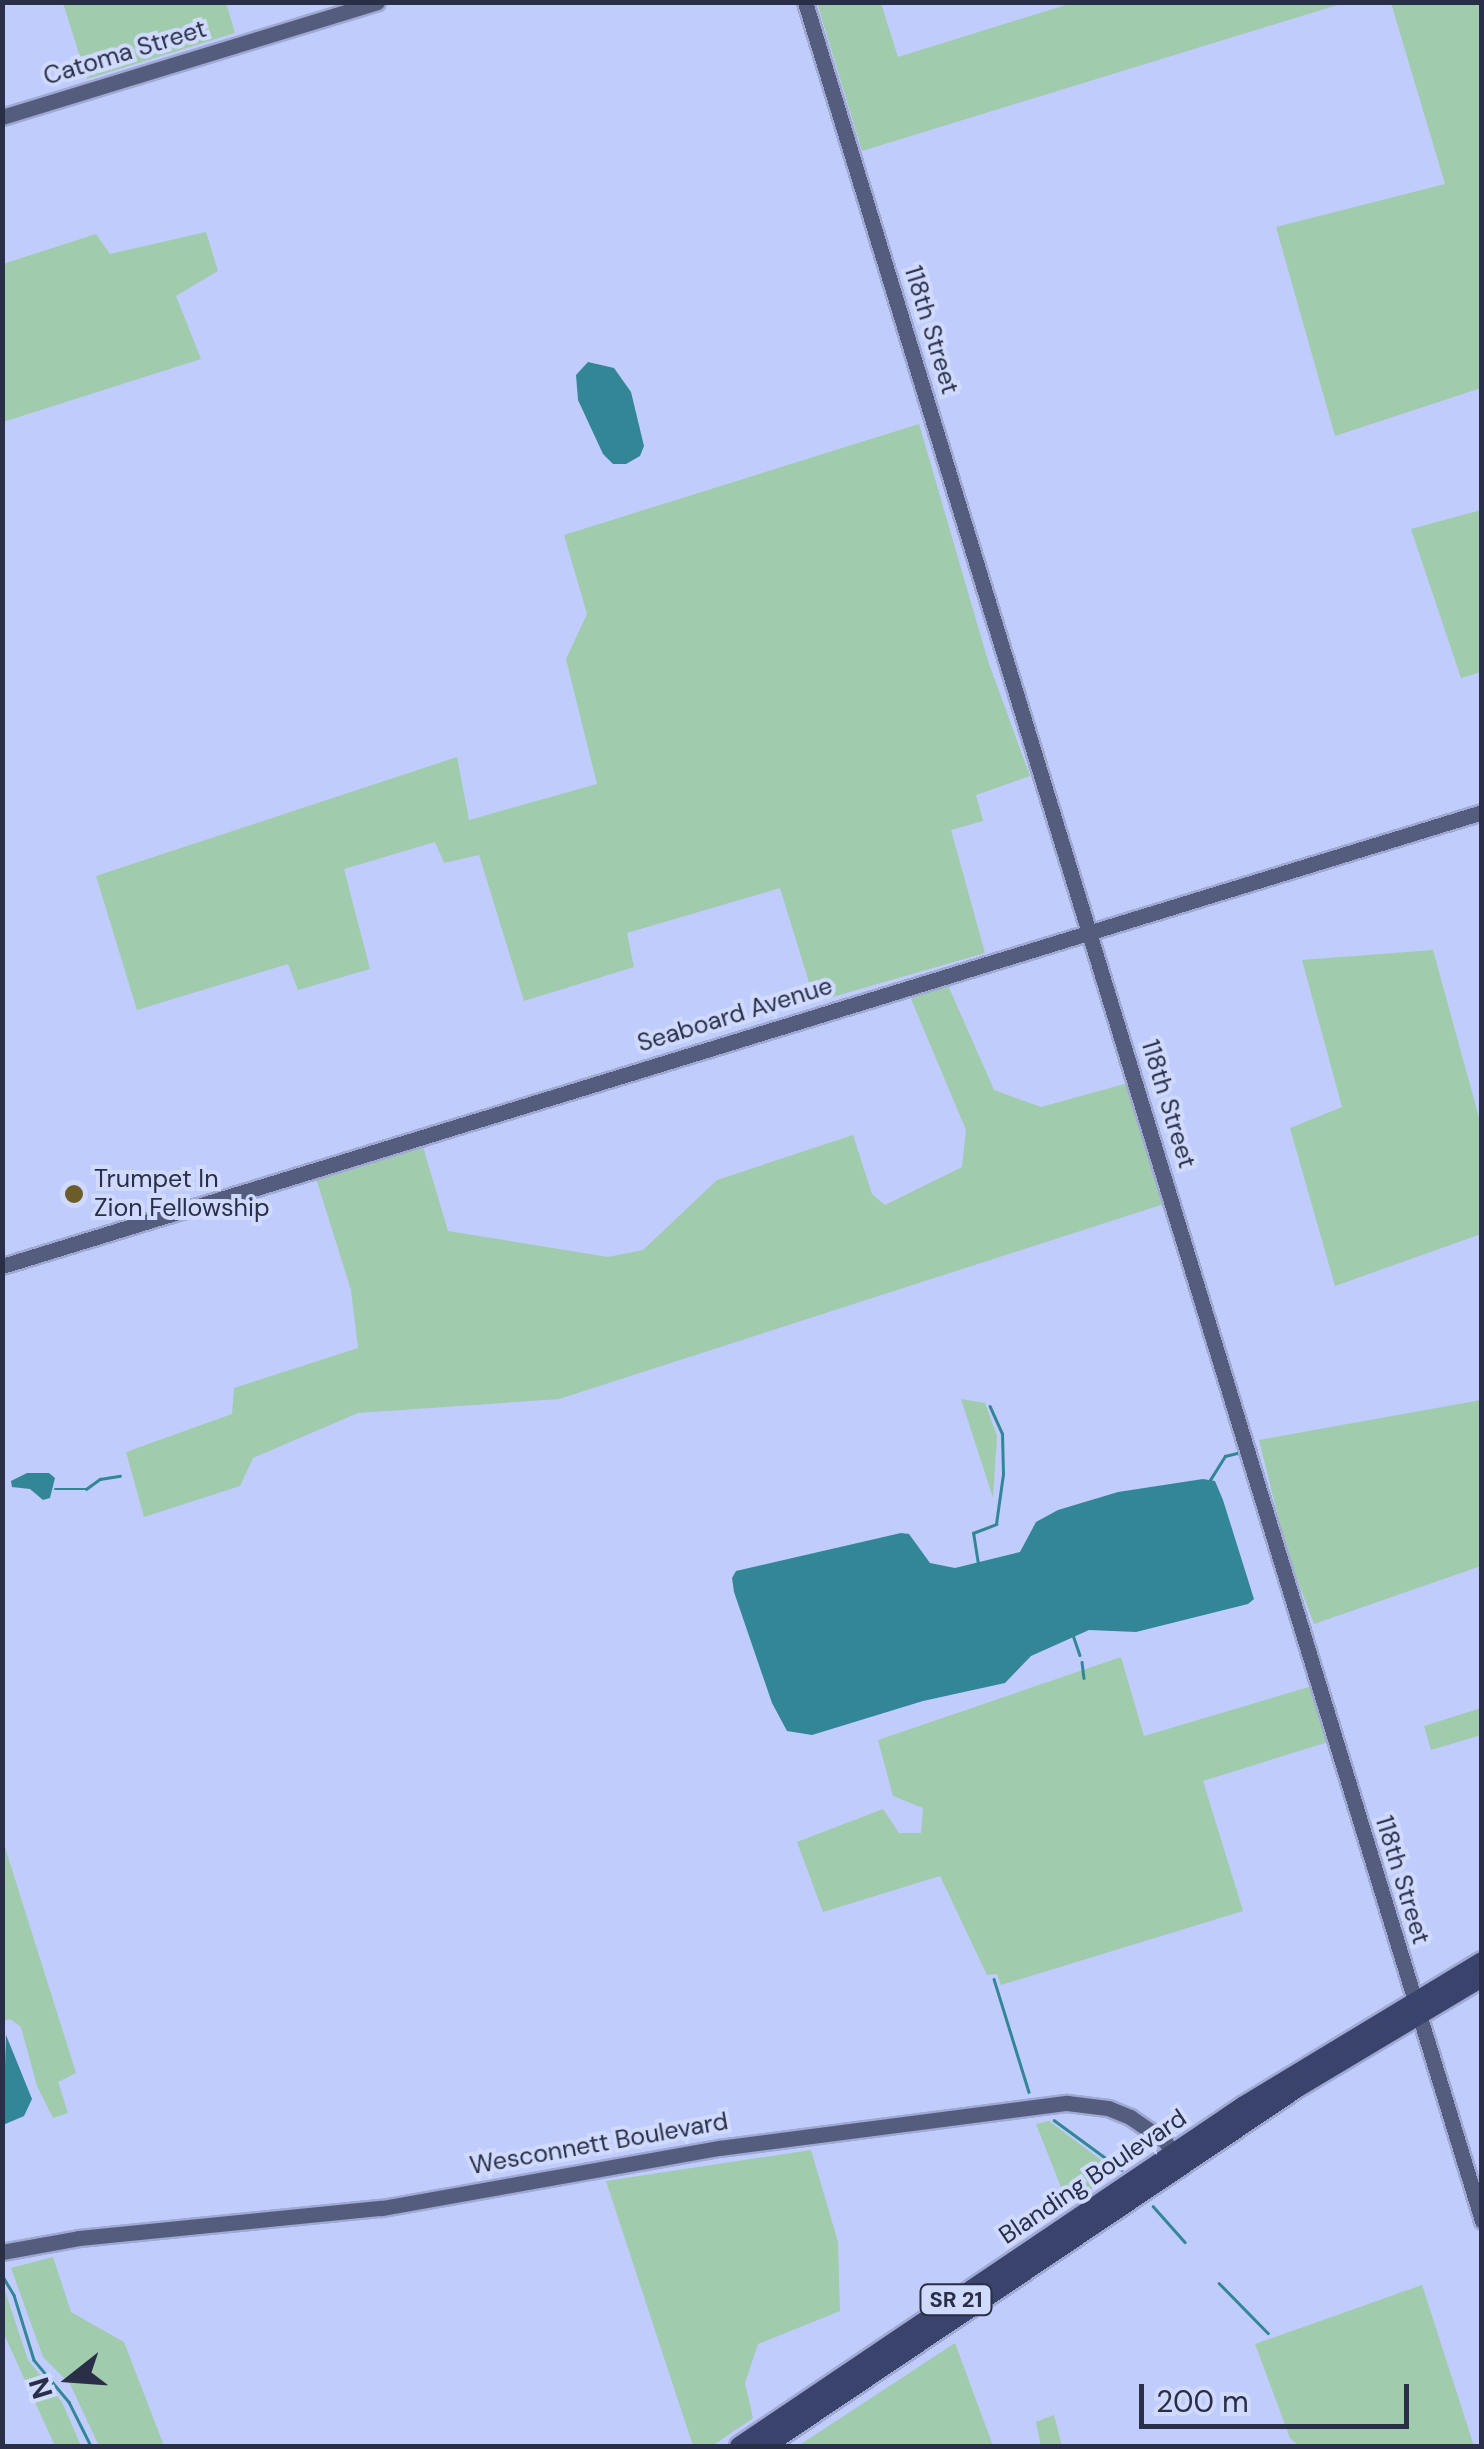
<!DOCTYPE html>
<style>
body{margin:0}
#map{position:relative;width:1484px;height:2449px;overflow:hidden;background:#c0ccfc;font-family:"DM Sans",sans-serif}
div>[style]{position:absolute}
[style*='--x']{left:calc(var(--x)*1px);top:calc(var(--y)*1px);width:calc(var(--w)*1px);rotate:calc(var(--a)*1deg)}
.green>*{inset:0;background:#a0cbac}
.water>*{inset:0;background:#338696}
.stream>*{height:2.5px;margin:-1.25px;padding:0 1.25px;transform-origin:1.25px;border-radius:1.25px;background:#338696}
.roads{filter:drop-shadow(2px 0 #9fa9d4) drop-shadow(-2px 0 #9fa9d4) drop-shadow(0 2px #9fa9d4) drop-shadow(0 -2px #9fa9d4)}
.secondary>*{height:15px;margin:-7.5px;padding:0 7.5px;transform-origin:7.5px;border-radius:7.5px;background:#555d7f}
.primary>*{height:18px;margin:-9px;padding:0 9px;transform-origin:9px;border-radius:9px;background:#3a436b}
.dots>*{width:28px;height:28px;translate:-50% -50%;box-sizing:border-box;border:5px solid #d0dafe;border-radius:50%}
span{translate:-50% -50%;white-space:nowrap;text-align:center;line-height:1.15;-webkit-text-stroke:8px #d0dafe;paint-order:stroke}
.shield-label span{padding:2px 8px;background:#d0dafe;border:2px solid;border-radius:8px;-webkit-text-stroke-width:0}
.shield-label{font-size:22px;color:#292f46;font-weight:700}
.street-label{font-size:25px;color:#292f46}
.poi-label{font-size:25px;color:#292f46}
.left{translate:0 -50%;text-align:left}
.frame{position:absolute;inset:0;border:5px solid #292f46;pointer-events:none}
.north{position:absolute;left:20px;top:2329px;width:100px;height:100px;-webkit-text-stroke:8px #d0dafe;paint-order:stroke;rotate:253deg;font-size:28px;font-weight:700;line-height:40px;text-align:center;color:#292f46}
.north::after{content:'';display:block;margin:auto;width:35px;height:45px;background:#292f46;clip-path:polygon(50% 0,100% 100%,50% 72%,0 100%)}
.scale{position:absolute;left:1139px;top:2384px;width:270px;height:45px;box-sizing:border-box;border:5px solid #292f46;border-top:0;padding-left:12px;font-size:30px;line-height:35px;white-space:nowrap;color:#292f46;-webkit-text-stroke:8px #d0dafe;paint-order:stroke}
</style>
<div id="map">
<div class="green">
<div style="clip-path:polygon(63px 3px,226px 3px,235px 33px,87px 79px)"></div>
<div style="clip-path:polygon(817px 3px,881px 3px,898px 57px,1072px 3px,1344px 3px,862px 151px)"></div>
<div style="clip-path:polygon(1391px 3px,1481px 3px,1481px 388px,1335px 436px,1276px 227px,1445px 184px)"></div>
<div style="clip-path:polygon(206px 232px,218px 271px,176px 296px,201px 359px,3px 422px,3px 264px,96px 234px,110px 254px)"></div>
<div style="clip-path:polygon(919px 424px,988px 661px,1030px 776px,976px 795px,983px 821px,951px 830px,985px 953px,815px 1002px,780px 888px,627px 933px,634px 967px,524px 1001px,479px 855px,444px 863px,435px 842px,344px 869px,370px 969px,298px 990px,288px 964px,137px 1010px,96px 876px,457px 757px,469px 820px,597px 784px,566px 659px,587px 614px,564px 535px)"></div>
<div style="clip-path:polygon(1481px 510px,1481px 672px,1461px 678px,1411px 529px)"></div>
<div style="clip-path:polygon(1433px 950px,1481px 1125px,1481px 1234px,1335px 1286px,1290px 1128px,1342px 1107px,1302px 960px)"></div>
<div style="clip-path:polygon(947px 983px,994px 1090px,1041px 1107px,1128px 1083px,1167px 1203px,559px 1399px,358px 1413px,253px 1458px,240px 1486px,144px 1517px,126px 1452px,232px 1414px,234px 1388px,358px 1348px,351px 1290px,315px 1175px,423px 1147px,448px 1231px,608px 1257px,643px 1250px,717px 1180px,853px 1135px,872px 1194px,885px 1205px,962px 1167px,966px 1130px,911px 999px)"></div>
<div style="clip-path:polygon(961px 1399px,985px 1403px,997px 1436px,993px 1498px)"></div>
<div style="clip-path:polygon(1481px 1400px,1481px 1566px,1314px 1624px,1287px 1553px,1259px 1440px)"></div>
<div style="clip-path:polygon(1121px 1657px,1144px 1736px,1312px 1686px,1328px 1742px,1203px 1781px,1243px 1911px,1001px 1985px,997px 1974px,987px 1975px,940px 1876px,823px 1912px,797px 1842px,883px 1809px,899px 1833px,921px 1833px,923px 1808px,893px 1796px,878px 1740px)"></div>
<div style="clip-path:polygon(1481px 1708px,1481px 1735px,1431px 1750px,1424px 1726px)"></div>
<div style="clip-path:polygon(3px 1841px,76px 2073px,58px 2082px,68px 2113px,53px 2118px,37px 2086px,21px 2027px,10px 2019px,3px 2021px)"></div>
<div style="clip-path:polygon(1049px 2121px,1109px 2166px,1111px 2175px,1068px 2205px,1036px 2124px)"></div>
<div style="clip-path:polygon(811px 2150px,838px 2242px,840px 2311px,758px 2344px,745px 2383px,753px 2418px,712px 2446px,693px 2446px,606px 2181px)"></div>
<div style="clip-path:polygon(53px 2257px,71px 2312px,124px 2342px,164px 2446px,99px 2446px,70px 2384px,43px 2357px,11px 2268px)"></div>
<div style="clip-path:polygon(3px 2285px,28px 2360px,62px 2402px,81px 2446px,55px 2446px,3px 2332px)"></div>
<div style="clip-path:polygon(1422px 2285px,1474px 2446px,1299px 2446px,1290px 2438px,1255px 2344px)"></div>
<div style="clip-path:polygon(955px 2343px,993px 2446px,798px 2446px)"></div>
<div style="clip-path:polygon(1054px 2415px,1062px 2446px,1041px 2446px,1036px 2422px)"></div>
</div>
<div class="water">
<div style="clip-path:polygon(588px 362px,614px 368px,631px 392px,644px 446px,640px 456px,626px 464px,613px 464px,603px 454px,578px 400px,576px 375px)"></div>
<div style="clip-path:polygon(27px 1473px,49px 1473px,55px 1478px,50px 1498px,43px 1500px,30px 1489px,12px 1487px,11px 1481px)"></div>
<div style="clip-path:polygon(1203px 1479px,1215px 1481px,1223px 1500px,1254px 1599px,1248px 1604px,1136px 1632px,1089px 1630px,1031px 1656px,1005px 1683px,923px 1701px,812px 1735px,787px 1731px,772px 1703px,734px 1592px,732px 1578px,736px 1571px,901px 1533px,909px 1534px,930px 1563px,955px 1568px,1020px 1552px,1036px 1522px,1058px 1510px,1118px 1492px)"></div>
<div style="clip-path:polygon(6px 2035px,32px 2099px,24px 2116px,3px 2125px)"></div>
</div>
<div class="stream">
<div style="--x:1210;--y:1480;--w:28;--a:-58"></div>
<div style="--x:1225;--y:1456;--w:12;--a:-14"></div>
<div style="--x:55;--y:1489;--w:31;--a:0"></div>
<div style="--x:86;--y:1489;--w:17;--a:-36"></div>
<div style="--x:100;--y:1479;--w:20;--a:-9"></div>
<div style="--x:978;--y:1564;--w:31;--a:-99"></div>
<div style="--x:973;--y:1533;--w:25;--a:-21"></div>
<div style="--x:996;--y:1524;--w:50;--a:-82"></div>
<div style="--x:1003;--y:1474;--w:40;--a:-91.4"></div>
<div style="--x:1002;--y:1434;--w:30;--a:-114"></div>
<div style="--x:1073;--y:1635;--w:21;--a:71"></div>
<div style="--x:1082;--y:1662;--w:16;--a:83"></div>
<div style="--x:994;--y:1979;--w:118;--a:72.8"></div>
<div style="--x:1054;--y:2120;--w:84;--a:36.3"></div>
<div style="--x:1153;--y:2206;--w:48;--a:48.4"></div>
<div style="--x:2;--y:2275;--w:23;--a:59"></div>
<div style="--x:14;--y:2295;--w:68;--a:72.9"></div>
<div style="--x:34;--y:2360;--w:55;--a:50.2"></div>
<div style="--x:69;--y:2402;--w:49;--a:63.4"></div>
<div style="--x:1219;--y:2283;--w:70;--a:45.6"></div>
</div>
<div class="roads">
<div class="secondary">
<div style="--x:805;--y:2;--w:2320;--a:73.03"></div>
<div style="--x:2;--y:117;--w:392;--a:-17"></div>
<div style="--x:2;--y:1266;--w:1548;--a:-17.05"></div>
<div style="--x:2;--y:2252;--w:78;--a:-10.3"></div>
<div style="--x:79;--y:2238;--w:304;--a:-5.7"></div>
<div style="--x:382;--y:2208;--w:342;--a:-10.1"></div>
<div style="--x:719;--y:2148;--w:351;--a:-7.4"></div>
<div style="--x:1067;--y:2103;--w:41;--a:7"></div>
<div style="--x:1108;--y:2108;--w:24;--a:22"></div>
<div style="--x:1130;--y:2117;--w:42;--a:34.4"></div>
<div style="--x:1165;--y:2141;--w:27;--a:59"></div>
</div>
<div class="primary">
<div style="--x:739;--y:2446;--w:609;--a:-34.03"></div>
<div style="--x:1244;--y:2105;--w:278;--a:-31.2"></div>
<div style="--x:766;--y:2446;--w:641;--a:-33.94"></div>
<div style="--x:1298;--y:2088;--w:214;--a:-30.9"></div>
</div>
</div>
<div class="dots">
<div style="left:74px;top:1194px;background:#6b5c29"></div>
</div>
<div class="shield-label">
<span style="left:956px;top:2300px">SR 21</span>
</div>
<div class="street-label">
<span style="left:125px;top:53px;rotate:-17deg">Catoma Street</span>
<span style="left:931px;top:330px;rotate:73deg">118th Street</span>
<span style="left:735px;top:1015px;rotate:-17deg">Seaboard Avenue</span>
<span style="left:1168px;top:1104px;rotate:73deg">118th Street</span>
<span style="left:1402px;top:1880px;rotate:73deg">118th Street</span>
<span style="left:599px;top:2144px;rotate:-10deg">Wesconnett Boulevard</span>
<span style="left:1093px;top:2177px;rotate:-34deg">Blanding Boulevard</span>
</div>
<div class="poi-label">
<span class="left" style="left:94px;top:1194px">Trumpet In<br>Zion Fellowship</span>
</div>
<div class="frame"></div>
<div class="north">N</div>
<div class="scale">200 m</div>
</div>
